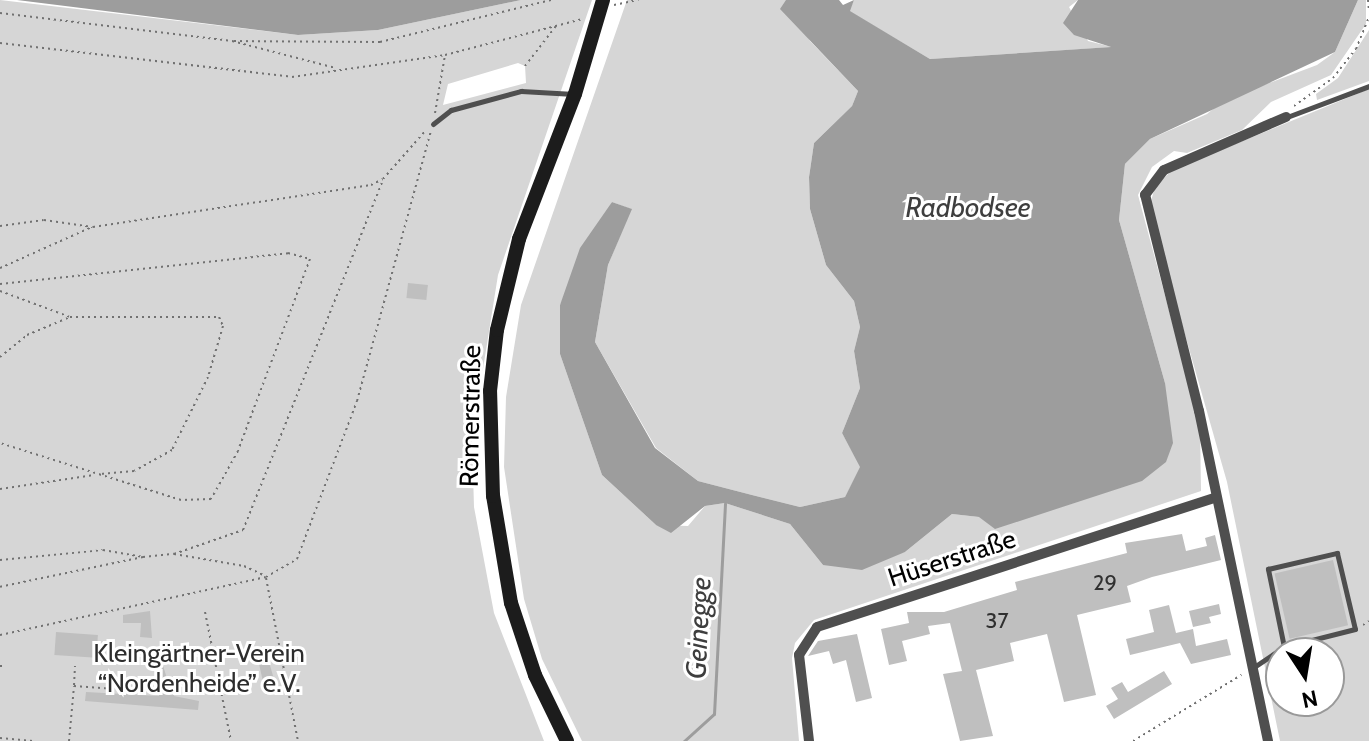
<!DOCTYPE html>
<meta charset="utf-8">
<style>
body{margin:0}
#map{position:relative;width:1369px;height:741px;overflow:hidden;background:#fff;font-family:Cabin,sans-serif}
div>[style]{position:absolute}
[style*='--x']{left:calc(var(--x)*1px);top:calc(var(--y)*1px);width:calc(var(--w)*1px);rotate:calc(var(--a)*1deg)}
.green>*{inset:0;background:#d6d6d6}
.water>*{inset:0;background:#9d9d9d}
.stream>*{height:3px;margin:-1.5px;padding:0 1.5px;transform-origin:1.5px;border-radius:1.5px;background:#9d9d9d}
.building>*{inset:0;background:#bfbfbf;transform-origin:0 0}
.path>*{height:2px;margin-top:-1px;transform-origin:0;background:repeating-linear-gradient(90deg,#717171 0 2px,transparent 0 6px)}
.lane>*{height:5px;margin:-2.5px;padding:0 2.5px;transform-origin:2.5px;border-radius:2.5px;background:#4f4f4f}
.street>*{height:10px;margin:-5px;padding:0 5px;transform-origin:5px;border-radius:5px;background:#4f4f4f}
.secondary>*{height:14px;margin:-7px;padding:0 7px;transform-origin:7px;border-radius:7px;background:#1c1c1c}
span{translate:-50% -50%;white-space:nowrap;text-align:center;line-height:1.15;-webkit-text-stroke:6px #fff;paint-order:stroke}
.number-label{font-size:22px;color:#303030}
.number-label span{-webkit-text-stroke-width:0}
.street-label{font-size:26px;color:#000}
.park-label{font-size:26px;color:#2d2d2d}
.water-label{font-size:28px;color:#3e3e3e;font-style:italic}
.north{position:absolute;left:1265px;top:637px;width:80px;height:80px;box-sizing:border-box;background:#fff;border:2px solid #999;border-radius:50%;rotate:168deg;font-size:22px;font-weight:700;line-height:32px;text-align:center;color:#000}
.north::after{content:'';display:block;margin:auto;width:28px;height:36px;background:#000;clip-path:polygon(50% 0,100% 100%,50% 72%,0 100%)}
</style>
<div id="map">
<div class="green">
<div style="clip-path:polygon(evenodd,0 0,298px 35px,378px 30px,521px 0,592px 0,498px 275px,472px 438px,474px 507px,494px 613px,544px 741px,0 741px,0 0,518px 63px,525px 66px,526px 83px,443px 105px,448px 84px,518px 63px)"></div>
<div style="clip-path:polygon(627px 0,786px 0,810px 41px,858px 91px,852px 106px,814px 143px,809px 177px,810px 209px,826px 265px,854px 301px,860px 327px,854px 351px,860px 388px,842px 433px,861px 467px,845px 497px,800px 507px,752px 495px,698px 481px,656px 448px,595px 342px,608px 265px,631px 209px,612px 202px,560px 305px,560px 354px,602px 475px,656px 525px,688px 526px,705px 506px,725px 503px,790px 524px,823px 565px,905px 552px,952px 514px,979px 517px,1165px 383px,1119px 220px,1125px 164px,1150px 139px,1207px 114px,1224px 100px,1317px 65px,1335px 52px,1358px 0,1366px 0,1366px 24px,1331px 75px,1271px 102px,1242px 130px,1187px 153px,1174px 151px,1152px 167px,1138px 195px,1200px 426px,1201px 491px,814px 620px,795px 643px,792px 658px,799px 741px,582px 741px,542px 659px,524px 599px,504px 467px,506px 397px,521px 305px)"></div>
<div style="clip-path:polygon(854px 0,1078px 0,1069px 7px,1088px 41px,1112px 47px,930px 59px,849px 11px)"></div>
<div style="clip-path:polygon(1369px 30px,1369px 81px,1317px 100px,1316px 94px,1338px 78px)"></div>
<div style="clip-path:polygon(evenodd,1369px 89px,1369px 741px,1280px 741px,1227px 482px,1149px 208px,1155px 187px,1172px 170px,1369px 89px,1281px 653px,1329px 653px,1329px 701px,1281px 701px,1281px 653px)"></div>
</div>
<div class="water">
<div style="clip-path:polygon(17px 0,521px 0,378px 30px,298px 35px)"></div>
<div style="clip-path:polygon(839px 0,843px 5px,854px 0,850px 11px,930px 59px,1111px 47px,1074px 35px,1063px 23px,1078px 0,1358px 0,1335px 52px,1150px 139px,1125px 164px,1119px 220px,1165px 383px,1173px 443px,1166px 462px,1142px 481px,995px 529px,979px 517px,952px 514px,905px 552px,862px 570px,823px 565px,790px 524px,725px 503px,705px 506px,671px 533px,656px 525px,602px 475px,560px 354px,560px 305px,580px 248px,612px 202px,632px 209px,608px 265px,595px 342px,655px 448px,698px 481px,752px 495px,800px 507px,845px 497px,860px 467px,842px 433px,860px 388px,854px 351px,860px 327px,854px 301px,826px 265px,810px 209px,809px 177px,814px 143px,852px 106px,858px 91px,780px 9px,786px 0)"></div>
</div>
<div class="stream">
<div style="--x:684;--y:741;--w:40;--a:-42"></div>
<div style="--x:714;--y:714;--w:211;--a:-87"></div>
</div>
<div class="building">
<div style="left:408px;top:283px;width:20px;height:15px;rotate:6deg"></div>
<div style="clip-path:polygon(1182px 534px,1186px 551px,1207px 546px,1205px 538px,1215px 535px,1221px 560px,1152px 577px,1127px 586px,1131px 602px,1077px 615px,1096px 695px,1064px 702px,1047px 634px,1010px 643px,1014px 661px,976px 670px,993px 736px,960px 741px,943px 674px,962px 671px,950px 623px,928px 626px,930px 634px,902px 641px,907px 661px,889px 665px,881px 629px,909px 623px,907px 612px,944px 612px,1017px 590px,1015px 582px,1127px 553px,1125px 543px)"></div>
<div style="left:1333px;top:560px;width:67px;height:60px;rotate:77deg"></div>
<div style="clip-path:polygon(1219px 604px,1221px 614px,1209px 617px,1211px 623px,1193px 627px,1189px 611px)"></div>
<div style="clip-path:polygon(1169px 605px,1176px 633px,1193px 629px,1196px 646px,1227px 639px,1231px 655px,1191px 664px,1180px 643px,1130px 655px,1126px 639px,1154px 632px,1149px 610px)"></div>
<div style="clip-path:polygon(150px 611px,152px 638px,140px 637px,141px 623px,123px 623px,123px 615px)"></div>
<div style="left:56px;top:632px;width:42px;height:23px;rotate:4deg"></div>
<div style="clip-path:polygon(857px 634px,872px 698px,856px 702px,846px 660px,833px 664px,829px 651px,808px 656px,818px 641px)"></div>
<div style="clip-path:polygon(162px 662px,168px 682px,175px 682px,174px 696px,199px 701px,198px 710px,85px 701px,86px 692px,159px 696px)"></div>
<div style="clip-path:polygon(269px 662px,278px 693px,266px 695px,259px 664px)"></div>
<div style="clip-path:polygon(1164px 671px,1172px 684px,1114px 719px,1106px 706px,1118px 699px,1111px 688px,1122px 682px,1128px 692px)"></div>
</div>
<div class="path">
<div style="--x:1368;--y:0;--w:11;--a:85"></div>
<div style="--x:614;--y:5;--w:25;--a:-12"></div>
<div style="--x:0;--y:13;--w:234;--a:6.9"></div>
<div style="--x:232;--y:41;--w:107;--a:14.6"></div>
<div style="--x:234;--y:41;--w:146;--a:0.4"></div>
<div style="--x:380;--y:42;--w:176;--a:-13.8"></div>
<div style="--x:0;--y:43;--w:294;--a:6.6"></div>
<div style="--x:292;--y:77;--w:155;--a:-8.2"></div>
<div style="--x:445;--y:55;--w:142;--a:-14.7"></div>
<div style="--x:525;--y:66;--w:51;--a:-52.2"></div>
<div style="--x:1294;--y:106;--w:48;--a:-35.7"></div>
<div style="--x:1333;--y:78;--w:37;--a:-52"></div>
<div style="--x:1356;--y:49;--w:35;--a:-68"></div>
<div style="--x:435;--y:113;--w:59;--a:-80.2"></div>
<div style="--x:0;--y:226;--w:44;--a:-7.8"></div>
<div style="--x:44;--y:220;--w:49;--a:8.1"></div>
<div style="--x:93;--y:227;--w:281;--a:-8.6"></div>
<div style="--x:371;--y:185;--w:13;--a:-27"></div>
<div style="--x:383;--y:179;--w:65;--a:-48.7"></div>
<div style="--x:0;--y:268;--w:101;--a:-24"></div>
<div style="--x:0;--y:284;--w:290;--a:-6.1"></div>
<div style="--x:288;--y:253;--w:23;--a:15"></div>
<div style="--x:310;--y:259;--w:205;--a:110.6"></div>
<div style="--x:238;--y:451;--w:55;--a:119.4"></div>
<div style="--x:211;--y:499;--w:30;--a:178"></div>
<div style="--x:181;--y:500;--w:190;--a:-162.5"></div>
<div style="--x:0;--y:291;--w:75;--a:20.4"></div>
<div style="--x:0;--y:357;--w:35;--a:-39"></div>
<div style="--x:27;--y:335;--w:47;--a:-22.7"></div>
<div style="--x:70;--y:317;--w:149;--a:0"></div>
<div style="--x:219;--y:317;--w:10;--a:66"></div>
<div style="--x:223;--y:326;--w:53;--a:106.4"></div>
<div style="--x:208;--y:377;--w:81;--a:116.3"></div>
<div style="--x:172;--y:450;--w:43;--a:151.1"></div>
<div style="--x:134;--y:471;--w:34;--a:175"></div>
<div style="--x:0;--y:489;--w:95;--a:-8.5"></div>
<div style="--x:174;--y:554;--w:73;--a:-19.2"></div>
<div style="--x:243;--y:530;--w:377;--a:-68.2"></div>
<div style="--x:143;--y:557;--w:31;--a:-6"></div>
<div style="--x:174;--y:554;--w:71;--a:9.7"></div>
<div style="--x:244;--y:566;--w:23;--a:25"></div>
<div style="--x:0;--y:560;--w:103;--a:-5.5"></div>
<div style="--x:103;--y:550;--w:41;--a:9.9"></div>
<div style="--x:143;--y:557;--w:146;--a:168.2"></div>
<div style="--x:266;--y:578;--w:166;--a:78.9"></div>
<div style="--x:205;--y:612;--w:132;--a:78.6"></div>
<div style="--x:1363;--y:625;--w:7;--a:-34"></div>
<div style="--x:0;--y:635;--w:272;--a:-12.3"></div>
<div style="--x:266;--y:577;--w:36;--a:-30"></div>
<div style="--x:297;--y:559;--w:169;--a:-69.2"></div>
<div style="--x:357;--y:401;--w:280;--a:-74.7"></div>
<div style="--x:0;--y:666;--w:2;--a:0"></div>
<div style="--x:74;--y:685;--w:19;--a:-87"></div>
<div style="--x:0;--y:738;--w:36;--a:5"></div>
<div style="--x:69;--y:741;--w:55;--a:-84.8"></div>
<div style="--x:74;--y:686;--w:69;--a:4.1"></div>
<div style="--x:1133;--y:741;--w:127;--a:-31.4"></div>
</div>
<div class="lane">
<div style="--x:1287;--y:117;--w:88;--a:-20.7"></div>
<div style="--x:433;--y:124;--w:23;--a:-38"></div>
<div style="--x:451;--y:110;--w:73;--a:-15.2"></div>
<div style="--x:521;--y:91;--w:53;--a:3.2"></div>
<div style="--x:1254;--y:667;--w:36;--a:-34"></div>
<div style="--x:1284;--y:647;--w:80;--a:-101.6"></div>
<div style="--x:1268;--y:569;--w:71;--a:-13.1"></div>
<div style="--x:1337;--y:553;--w:78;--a:76.7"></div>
<div style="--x:1355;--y:629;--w:73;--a:165.8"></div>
</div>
<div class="street">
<div style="--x:809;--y:741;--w:87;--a:-96.6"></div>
<div style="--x:799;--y:655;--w:33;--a:-57"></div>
<div style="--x:817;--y:627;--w:420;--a:-18"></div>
<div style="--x:1268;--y:741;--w:337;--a:-101.8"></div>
<div style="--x:1199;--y:411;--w:223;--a:-104"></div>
<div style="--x:1145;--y:195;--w:31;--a:-53"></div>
<div style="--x:1164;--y:170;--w:133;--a:-23.5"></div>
</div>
<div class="secondary">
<div style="--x:567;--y:741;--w:73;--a:-115.9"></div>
<div style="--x:535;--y:675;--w:76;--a:-108.4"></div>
<div style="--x:511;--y:603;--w:109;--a:-99.5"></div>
<div style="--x:493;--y:496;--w:105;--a:-91.6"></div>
<div style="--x:490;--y:391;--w:61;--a:-83.5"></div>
<div style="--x:497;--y:330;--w:94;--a:-76.4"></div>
<div style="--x:519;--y:239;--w:155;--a:-68.9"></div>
<div style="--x:575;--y:94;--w:98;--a:-73.4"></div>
</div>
<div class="number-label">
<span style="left:1105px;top:583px">29</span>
<span style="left:997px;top:621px">37</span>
</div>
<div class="street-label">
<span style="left:471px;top:416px;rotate:-89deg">Römerstraße</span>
<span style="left:952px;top:559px;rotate:-18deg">Hüserstraße</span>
</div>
<div class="park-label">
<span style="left:199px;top:669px">Kleingärtner-Verein<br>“Nordenheide” e.V.</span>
</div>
<div class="water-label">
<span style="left:968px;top:207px">Radbodsee</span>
<span style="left:698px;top:628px;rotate:-87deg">Geinegge</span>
</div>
<div class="north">N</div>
</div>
